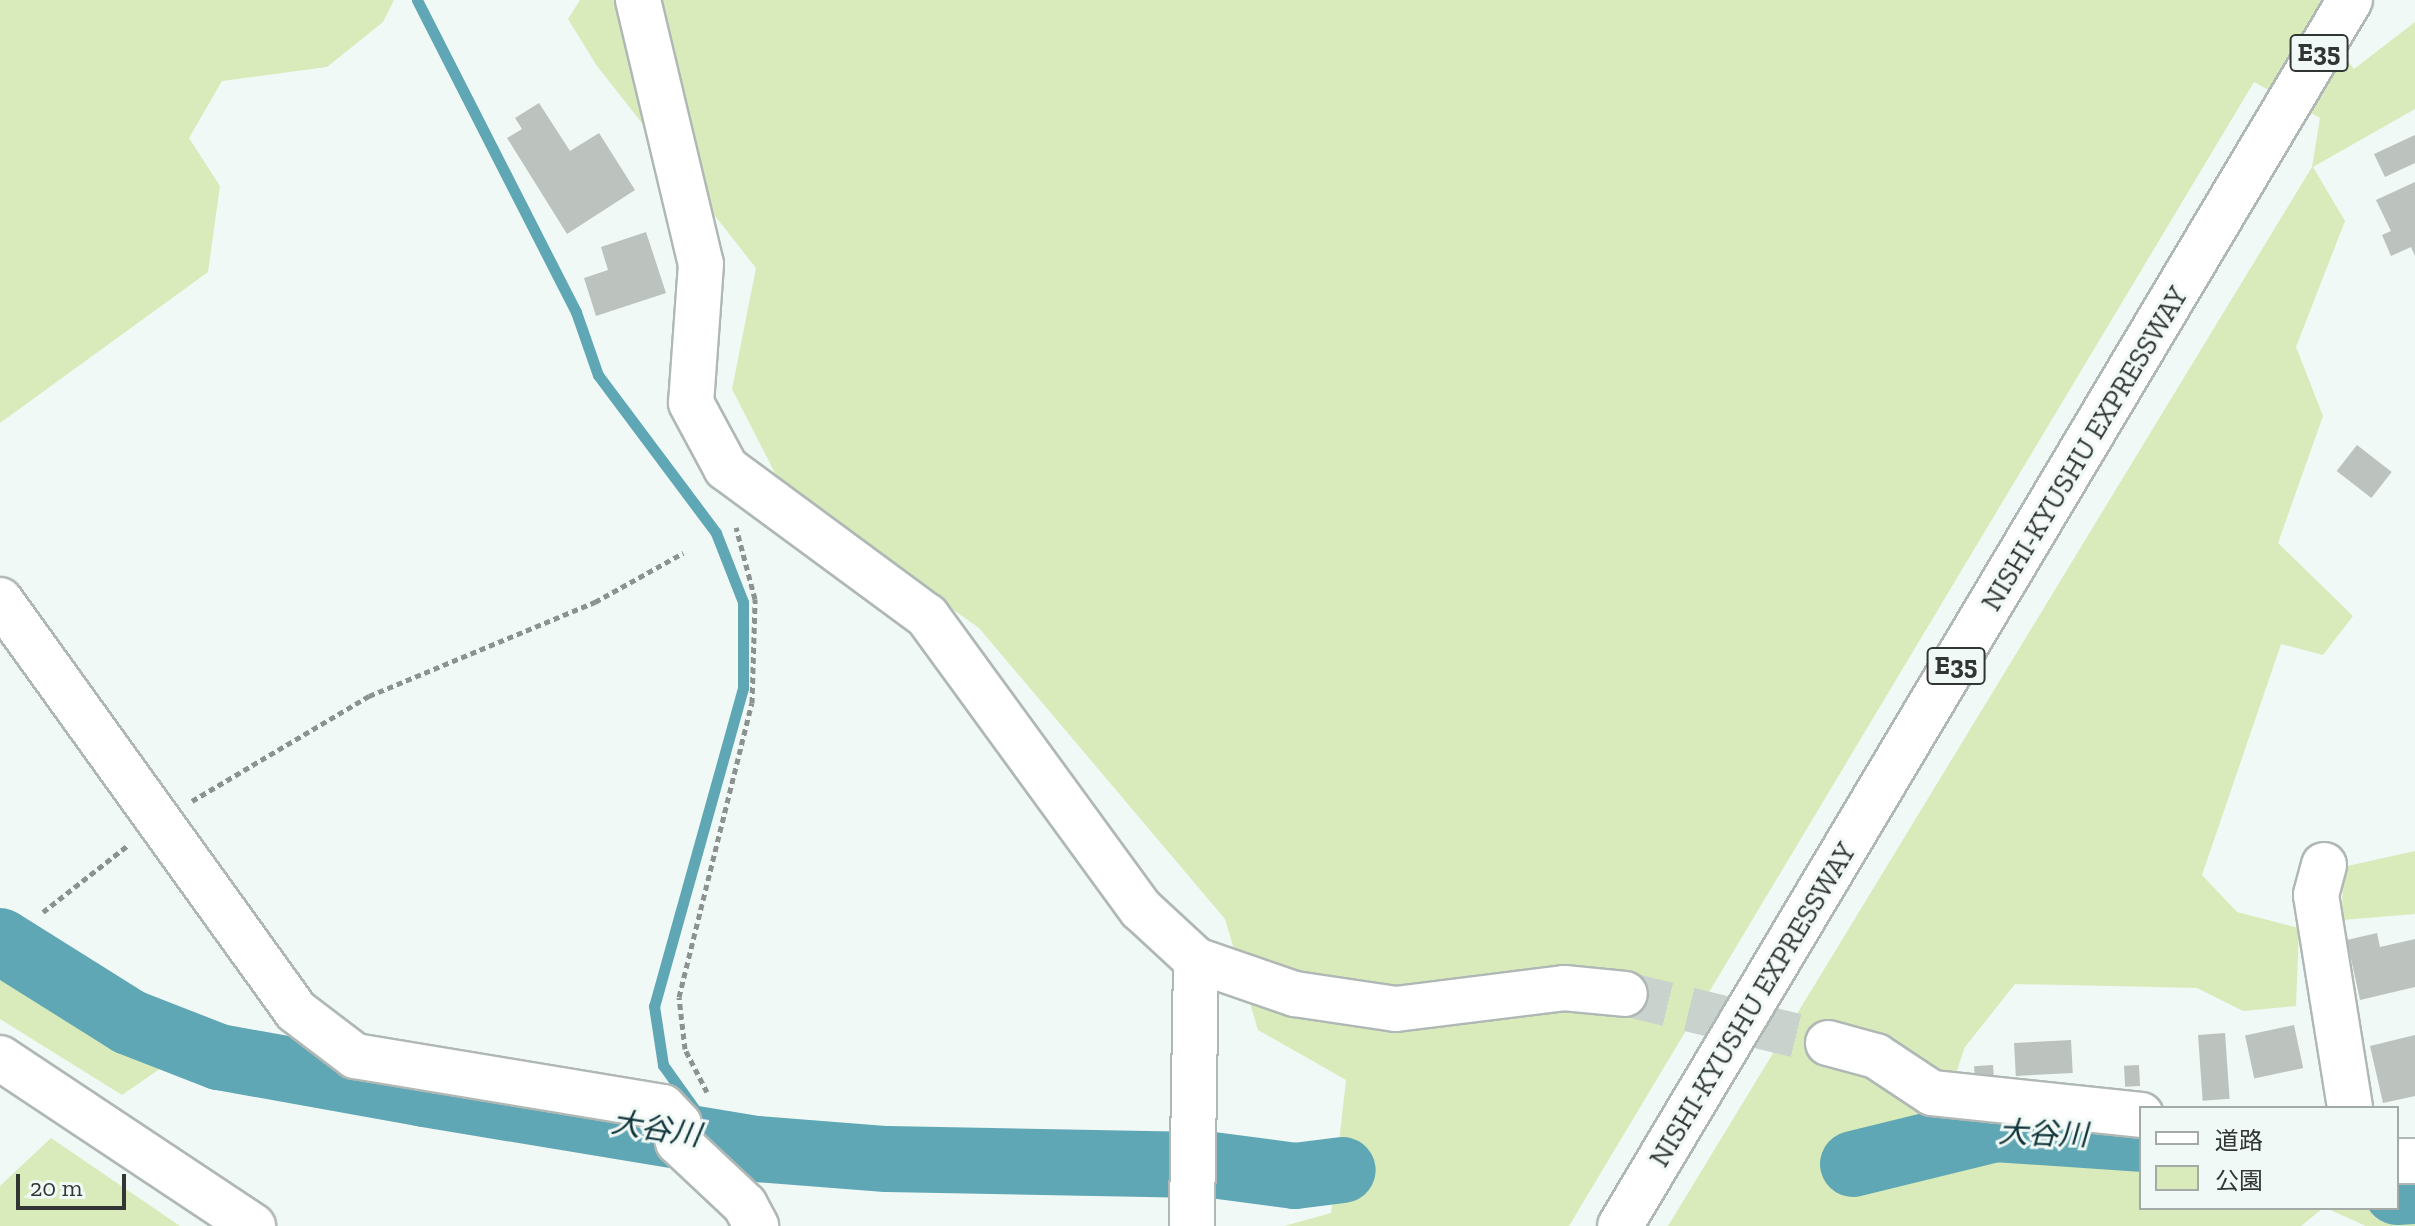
<!DOCTYPE html>
<meta charset="utf-8">
<style>
body{margin:0}
#map{position:relative;width:2415px;height:1226px;overflow:hidden;background:#f0f9f5;font-family:"Zilla Slab","Noto Sans JP",serif}
div>[style]{position:absolute}
[style*='--x']{left:calc(var(--x)*1px);top:calc(var(--y)*1px);width:calc(var(--w)*1px);rotate:calc(var(--a)*1deg)}
.green>*{inset:0;background:#d9ebba}
.stream>*{height:11px;margin:-5.5px;padding:0 5.5px;transform-origin:5.5px;border-radius:5.5px;background:#60a7b5}
.river>*{height:66px;margin:-33px;padding:0 33px;transform-origin:33px;border-radius:33px;background:#60a7b5}
.building>*{inset:0;background:#bcc2bd;transform-origin:0 0}
.minor-tunnel>*{height:44px;margin-top:-22px;transform-origin:0;background:repeating-linear-gradient(90deg,#cad2ce 0 44px,transparent 0 66px)}
.path>*{height:5px;margin-top:-2.5px;transform-origin:0;background:repeating-linear-gradient(90deg,#8c928f 0 6px,transparent 0 10px)}
.roads{filter:drop-shadow(2px 0 #b0b8b5) drop-shadow(-2px 0 #b0b8b5) drop-shadow(0 2px #b0b8b5) drop-shadow(0 -2px #b0b8b5)}
.minor>*{height:44px;margin:-22px;padding:0 22px;transform-origin:22px;border-radius:22px;background:#fff}
.highway>*{height:44px;margin:-22px;padding:0 22px;transform-origin:22px;border-radius:22px;background:#fff}
span{translate:-50% -50%;white-space:nowrap;text-align:center;line-height:1.15;-webkit-text-stroke:6px #f0f9f5;paint-order:stroke}
.shield-label span{padding:2px 6px;background:#f0f9f5;border:2px solid;border-radius:6px;-webkit-text-stroke-width:0}
.shield-label{font-size:26px;color:#313533;font-weight:700}
.street-label{font-size:28px;color:#313533}
.water-label{font-size:30px;color:#10343a;font-style:italic}
.legend{position:absolute;left:2139px;top:1106px;width:260px;height:104px;box-sizing:border-box;background:#f0f9f5;border:2px solid #a4aba7;margin:0;padding:10px 14px;list-style:none;font-size:24px;color:#313533}
.legend li{display:flex;align-items:center;gap:16px;height:40px}
.legend b{width:40px;border:2px solid #a4aba7}
.scale{position:absolute;left:16px;top:1174px;width:110px;height:36px;box-sizing:border-box;border:4px solid #313533;border-top:0;padding-left:10px;font-size:24px;line-height:28px;white-space:nowrap;color:#313533;-webkit-text-stroke:6px #f0f9f5;paint-order:stroke}
</style>
<div id="map">
<div class="green">
<div style="clip-path:polygon(0 0,394px 0,383px 22px,327px 67px,222px 81px,189px 138px,220px 186px,208px 272px,0 423px)"></div>
<div style="clip-path:polygon(580px 0,2336px 0,2316px 21px,2354px 69px,2415px 22px,2415px 109px,2313px 167px,2345px 221px,2296px 347px,2323px 416px,2278px 543px,2353px 616px,2323px 655px,2281px 644px,2202px 875px,2237px 912px,2299px 928px,2296px 1006px,2243px 1011px,2197px 988px,2015px 984px,1965px 1047px,1928px 1153px,2141px 1159px,2141px 1208px,2323px 1208px,2301px 1226px,1668px 1226px,2312px 167px,2320px 118px,2254px 82px,1569px 1226px,1284px 1226px,1331px 1213px,1346px 1080px,1258px 1030px,1225px 919px,979px 628px,783px 489px,732px 389px,756px 268px,597px 66px,568px 19px)"></div>
<div style="clip-path:polygon(2415px 851px,2415px 914px,2342px 920px,2343px 867px)"></div>
<div style="clip-path:polygon(0 960px,28px 974px,161px 1068px,122px 1095px,0 1019px)"></div>
<div style="clip-path:polygon(51px 1138px,180px 1226px,0 1226px,0 1186px)"></div>
<div style="clip-path:polygon(2415px 1202px,2415px 1226px,2366px 1226px,2326px 1208px)"></div>
</div>
<div class="stream">
<div style="--x:417;--y:0;--w:350;--a:63"></div>
<div style="--x:576;--y:312;--w:67;--a:70.8"></div>
<div style="--x:598;--y:375;--w:197;--a:53.2"></div>
<div style="--x:716;--y:533;--w:74;--a:68.6"></div>
<div style="--x:743;--y:602;--w:86;--a:90"></div>
<div style="--x:743;--y:688;--w:330;--a:105.6"></div>
<div style="--x:654;--y:1006;--w:60;--a:81.3"></div>
<div style="--x:663;--y:1065;--w:90;--a:54.5"></div>
</div>
<div class="river">
<div style="--x:0;--y:941;--w:152;--a:32.1"></div>
<div style="--x:129;--y:1022;--w:97;--a:21.3"></div>
<div style="--x:219;--y:1057;--w:208;--a:10.2"></div>
<div style="--x:424;--y:1094;--w:337;--a:9.4"></div>
<div style="--x:756;--y:1149;--w:131;--a:4.4"></div>
<div style="--x:887;--y:1159;--w:325;--a:1.1"></div>
<div style="--x:1212;--y:1165;--w:84;--a:7.5"></div>
<div style="--x:1295;--y:1176;--w:48;--a:-7.1"></div>
<div style="--x:1853;--y:1164;--w:146;--a:-13.8"></div>
<div style="--x:1995;--y:1129;--w:146;--a:3.9"></div>
<div style="--x:2397;--y:1192;--w:18;--a:-3"></div>
</div>
<div class="building">
<div style="clip-path:polygon(539px 103px,570px 151px,599px 133px,635px 190px,567px 234px,507px 138px,522px 129px,515px 118px)"></div>
<div style="clip-path:polygon(2415px 135px,2415px 163px,2385px 177px,2374px 154px)"></div>
<div style="clip-path:polygon(2415px 182px,2415px 256px,2411px 247px,2391px 256px,2382px 235px,2391px 231px,2376px 200px)"></div>
<div style="clip-path:polygon(646px 232px,666px 293px,596px 316px,584px 278px,608px 270px,601px 247px)"></div>
<div style="left:2357px;top:445px;width:44px;height:33px;rotate:38deg"></div>
<div style="clip-path:polygon(2377px 933px,2380px 947px,2415px 939px,2415px 987px,2360px 1000px,2347px 940px)"></div>
<div style="left:2294px;top:1025px;width:44px;height:50px;rotate:78deg"></div>
<div style="left:2225px;top:1033px;width:66px;height:27px;rotate:86deg"></div>
<div style="clip-path:polygon(2415px 1035px,2415px 1096px,2383px 1103px,2370px 1046px)"></div>
<div style="left:2071px;top:1040px;width:33px;height:57px;rotate:87deg"></div>
<div style="left:1993px;top:1065px;width:15px;height:19px;rotate:86deg"></div>
<div style="left:2139px;top:1065px;width:21px;height:15px;rotate:87deg"></div>
</div>
<div class="minor-tunnel">
<div style="--x:1625;--y:994;--w:209;--a:13.6"></div>
</div>
<div class="path">
<div style="--x:192;--y:801;--w:206;--a:-30.7"></div>
<div style="--x:369;--y:696;--w:245;--a:-22.6"></div>
<div style="--x:595;--y:602;--w:101;--a:-29.1"></div>
<div style="--x:43;--y:912;--w:108;--a:-38.2"></div>
<div style="--x:707;--y:1092;--w:48;--a:-117.1"></div>
<div style="--x:685;--y:1049;--w:52;--a:-96.6"></div>
<div style="--x:679;--y:997;--w:303;--a:-76.1"></div>
<div style="--x:752;--y:703;--w:104;--a:-88.3"></div>
<div style="--x:755;--y:599;--w:74;--a:-104.8"></div>
</div>
<div class="roads">
<div class="minor">
<div style="--x:638;--y:0;--w:271;--a:76.6"></div>
<div style="--x:701;--y:264;--w:139;--a:94.1"></div>
<div style="--x:691;--y:403;--w:74;--a:61.7"></div>
<div style="--x:726;--y:468;--w:250;--a:36.4"></div>
<div style="--x:927;--y:616;--w:363;--a:53.9"></div>
<div style="--x:1141;--y:909;--w:75;--a:42.8"></div>
<div style="--x:1196;--y:960;--w:266;--a:90.9"></div>
<div style="--x:0;--y:600;--w:506;--a:54.24"></div>
<div style="--x:296;--y:1011;--w:74;--a:37.3"></div>
<div style="--x:355;--y:1056;--w:312;--a:9.4"></div>
<div style="--x:663;--y:1107;--w:23;--a:47"></div>
<div style="--x:679;--y:1124;--w:18;--a:93"></div>
<div style="--x:678;--y:1142;--w:92;--a:43.2"></div>
<div style="--x:745;--y:1205;--w:24;--a:62"></div>
<div style="--x:2324;--y:865;--w:31;--a:105"></div>
<div style="--x:2316;--y:895;--w:216;--a:80.9"></div>
<div style="--x:1196;--y:960;--w:105;--a:19"></div>
<div style="--x:1295;--y:994;--w:102;--a:8.4"></div>
<div style="--x:1396;--y:1009;--w:169;--a:-7.1"></div>
<div style="--x:1564;--y:988;--w:61;--a:5.6"></div>
<div style="--x:1828;--y:1043;--w:50;--a:15.2"></div>
<div style="--x:1876;--y:1056;--w:67;--a:33.5"></div>
<div style="--x:1932;--y:1093;--w:210;--a:6"></div>
<div style="--x:0;--y:1058;--w:304;--a:33.6"></div>
<div style="--x:2397;--y:1161;--w:18;--a:0"></div>
</div>
<div class="highway">
<div style="--x:1620;--y:1226;--w:1427;--a:-59.23"></div>
</div>
</div>
<div class="shield-label">
<span style="left:2319px;top:53px">E35</span>
<span style="left:1956px;top:666px">E35</span>
</div>
<div class="street-label">
<span style="left:2085px;top:449px;rotate:-59deg">NISHI-KYUSHU EXPRESSWAY</span>
<span style="left:1753px;top:1005px;rotate:-59deg">NISHI-KYUSHU EXPRESSWAY</span>
</div>
<div class="water-label">
<span style="left:656px;top:1129px;rotate:9deg">大谷川</span>
<span style="left:2043px;top:1134px;rotate:2deg">大谷川</span>
</div>
<ul class="legend">
<li><b style="height:10px;background:#fff"></b>道路</li>
<li><b style="height:22px;background:#d9ebba"></b>公園</li>
</ul>
<div class="scale">20 m</div>
</div>
